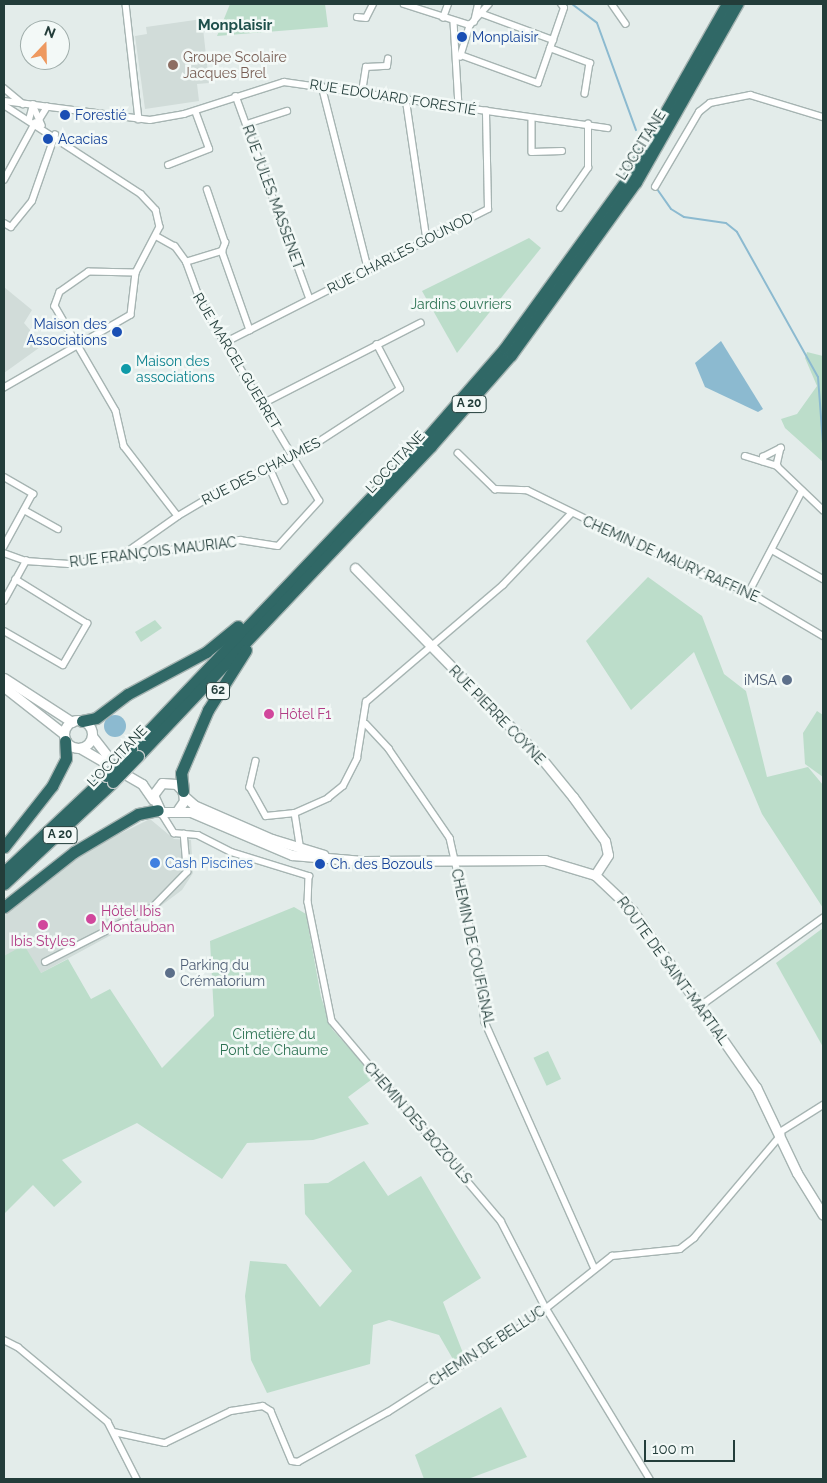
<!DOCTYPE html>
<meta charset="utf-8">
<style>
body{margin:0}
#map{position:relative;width:827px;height:1483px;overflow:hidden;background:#e3ecea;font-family:Raleway,sans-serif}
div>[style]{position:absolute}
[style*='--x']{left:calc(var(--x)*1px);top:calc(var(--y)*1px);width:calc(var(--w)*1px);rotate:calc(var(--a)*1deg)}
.built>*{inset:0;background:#d1dcd9}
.green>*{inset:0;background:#bcddca;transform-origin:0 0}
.water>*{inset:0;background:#8cbad0}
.round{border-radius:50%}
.stream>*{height:2px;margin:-1px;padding:0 1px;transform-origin:1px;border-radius:1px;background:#8cbad0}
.roads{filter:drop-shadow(1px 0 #a6b4b2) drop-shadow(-1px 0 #a6b4b2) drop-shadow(0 1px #a6b4b2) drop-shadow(0 -1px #a6b4b2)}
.street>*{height:5.5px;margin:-2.75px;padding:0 2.75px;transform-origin:2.75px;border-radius:2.75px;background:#fff}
.secondary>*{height:9px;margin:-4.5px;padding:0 4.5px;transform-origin:4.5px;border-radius:4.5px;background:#fff}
.secondary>.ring{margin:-4.5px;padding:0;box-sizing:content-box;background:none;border:9px solid #fff;border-radius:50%}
.highway>*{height:11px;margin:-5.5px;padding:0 5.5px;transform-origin:5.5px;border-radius:5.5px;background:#306866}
.bridges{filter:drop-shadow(1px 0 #c1c9c8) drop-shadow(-1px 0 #c1c9c8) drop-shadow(0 1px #c1c9c8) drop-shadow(0 -1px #c1c9c8)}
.highway-bridge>*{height:11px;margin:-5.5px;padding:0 5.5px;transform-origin:5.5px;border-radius:5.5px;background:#306866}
.dots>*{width:14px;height:14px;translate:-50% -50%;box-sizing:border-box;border:2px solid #f3f9f7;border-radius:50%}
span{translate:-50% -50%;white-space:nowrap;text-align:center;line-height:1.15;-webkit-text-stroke:5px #f3f9f7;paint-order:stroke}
.shield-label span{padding:1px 4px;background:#f3f9f7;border:1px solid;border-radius:4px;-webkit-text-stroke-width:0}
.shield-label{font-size:12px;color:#233d3a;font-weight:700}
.transit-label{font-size:14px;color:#164399}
.left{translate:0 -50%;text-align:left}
.right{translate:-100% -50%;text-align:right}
.education-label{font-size:14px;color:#785e54}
.street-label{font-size:14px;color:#233d3a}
.park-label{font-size:14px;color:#2e7354}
.culture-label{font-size:14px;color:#0d838f}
.service-label{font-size:14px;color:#4e5e75}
.hotel-label{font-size:14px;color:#b23c85}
.shop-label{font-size:14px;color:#366cbe}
.neighbourhood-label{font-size:15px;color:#1f4f4b;font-weight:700}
.frame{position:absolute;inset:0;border:5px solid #233d3a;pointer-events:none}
.north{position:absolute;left:20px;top:20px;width:50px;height:50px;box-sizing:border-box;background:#f3f9f7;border:1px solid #a0aeab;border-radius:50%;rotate:21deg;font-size:14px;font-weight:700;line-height:20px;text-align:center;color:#233d3a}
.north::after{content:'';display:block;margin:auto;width:18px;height:22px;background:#ee995f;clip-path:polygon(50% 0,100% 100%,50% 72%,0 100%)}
.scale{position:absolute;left:644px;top:1440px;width:91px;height:22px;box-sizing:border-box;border:2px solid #233d3a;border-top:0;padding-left:6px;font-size:15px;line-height:18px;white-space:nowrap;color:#233d3a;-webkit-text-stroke:4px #f3f9f7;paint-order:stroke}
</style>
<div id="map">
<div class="built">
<div style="clip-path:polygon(202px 19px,209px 83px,197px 84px,199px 101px,145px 109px,135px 36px,147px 34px,146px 27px)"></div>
<div style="clip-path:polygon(4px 287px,32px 310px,24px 323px,43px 345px,4px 373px)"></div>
<div style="clip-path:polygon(150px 819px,174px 839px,191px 840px,193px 873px,182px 890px,150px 914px,41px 973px,4px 956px,4px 915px,89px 849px)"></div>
</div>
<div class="green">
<div style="clip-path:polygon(230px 4px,325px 4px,328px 27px,217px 36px)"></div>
<div style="clip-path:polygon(529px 238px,541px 248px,457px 353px,422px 291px)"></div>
<div style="clip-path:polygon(807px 352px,823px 356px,823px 462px,785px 428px,781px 419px,797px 414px,817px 386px,805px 358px)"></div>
<div style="clip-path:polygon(648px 577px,702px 616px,724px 674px,746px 691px,767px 777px,808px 767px,823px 785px,823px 908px,762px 814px,694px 652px,631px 710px,586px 641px)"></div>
<div style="clip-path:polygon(155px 620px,162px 628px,141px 642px,135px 632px)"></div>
<div style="clip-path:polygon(817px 711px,823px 715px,823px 777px,805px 764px,803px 733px)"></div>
<div style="clip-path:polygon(294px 907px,306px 914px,321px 997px,332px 1029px,375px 1077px,348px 1097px,369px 1124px,313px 1140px,247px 1143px,222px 1179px,137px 1123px,62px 1160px,82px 1182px,54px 1207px,33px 1185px,4px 1214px,4px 956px,24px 945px,41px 973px,68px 959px,91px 999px,110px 989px,162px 1068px,214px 1016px,210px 941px)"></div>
<div style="clip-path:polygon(823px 928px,823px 1047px,776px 963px)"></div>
<div style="left:548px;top:1051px;width:31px;height:16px;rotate:65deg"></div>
<div style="clip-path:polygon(364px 1161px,388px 1196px,421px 1176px,481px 1278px,443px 1302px,463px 1353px,454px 1361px,439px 1335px,389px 1320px,373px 1325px,370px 1364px,267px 1393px,251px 1360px,245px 1296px,250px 1261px,286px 1264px,320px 1307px,352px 1271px,305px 1214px,304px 1184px,328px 1183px)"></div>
<div style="clip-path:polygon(501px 1407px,527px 1457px,468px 1479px,424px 1479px,415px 1455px)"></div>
</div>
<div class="water">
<div style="clip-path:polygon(721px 341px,763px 409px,758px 412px,705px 387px,695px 363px)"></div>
<div class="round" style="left:104px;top:715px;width:22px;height:22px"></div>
</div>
<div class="stream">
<div style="--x:572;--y:4;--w:31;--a:37"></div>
<div style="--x:597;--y:23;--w:114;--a:70"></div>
<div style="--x:657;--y:189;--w:24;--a:55"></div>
<div style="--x:671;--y:209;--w:15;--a:32"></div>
<div style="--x:684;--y:217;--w:42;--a:8.1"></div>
<div style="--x:726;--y:223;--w:14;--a:39"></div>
<div style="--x:737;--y:232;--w:166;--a:60.8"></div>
<div style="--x:818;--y:377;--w:66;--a:85.7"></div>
</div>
<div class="roads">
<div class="street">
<div style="--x:126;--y:4;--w:116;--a:83.6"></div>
<div style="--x:404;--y:4;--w:69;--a:17.7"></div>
<div style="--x:612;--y:4;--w:24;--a:55"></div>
<div style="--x:483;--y:14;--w:75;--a:20.4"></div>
<div style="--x:357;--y:17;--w:9;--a:6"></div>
<div style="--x:366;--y:18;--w:16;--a:-63"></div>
<div style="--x:443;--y:18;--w:15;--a:-70"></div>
<div style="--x:454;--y:22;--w:84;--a:86.6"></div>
<div style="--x:474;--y:22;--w:18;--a:-77"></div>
<div style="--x:550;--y:48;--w:43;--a:20.6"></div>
<div style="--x:590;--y:63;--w:31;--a:99"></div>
<div style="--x:461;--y:55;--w:82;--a:20"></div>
<div style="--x:538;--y:83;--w:79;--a:-70.9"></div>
<div style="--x:564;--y:8;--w:5;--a:-127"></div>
<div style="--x:460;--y:57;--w:34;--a:-73"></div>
<div style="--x:470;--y:25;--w:28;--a:-48"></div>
<div style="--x:322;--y:86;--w:188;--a:75.8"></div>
<div style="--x:4;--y:88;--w:25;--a:40"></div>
<div style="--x:362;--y:92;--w:25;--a:-81"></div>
<div style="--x:366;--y:67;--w:21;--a:-3"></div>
<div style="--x:387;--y:66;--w:7;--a:-82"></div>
<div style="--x:236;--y:96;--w:216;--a:70"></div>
<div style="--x:406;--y:98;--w:145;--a:81.6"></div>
<div style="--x:4;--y:101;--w:147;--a:7.4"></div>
<div style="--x:150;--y:120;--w:35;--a:-10"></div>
<div style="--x:184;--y:114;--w:105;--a:-17.7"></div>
<div style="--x:284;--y:82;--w:327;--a:8.1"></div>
<div style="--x:4;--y:105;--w:163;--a:33"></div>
<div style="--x:141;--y:194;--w:22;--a:47"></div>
<div style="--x:156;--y:210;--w:17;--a:77"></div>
<div style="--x:160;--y:227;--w:52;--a:117.6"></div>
<div style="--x:136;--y:273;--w:42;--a:96.8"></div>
<div style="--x:131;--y:315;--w:146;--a:150.1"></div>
<div style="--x:33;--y:105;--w:22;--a:66"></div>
<div style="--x:532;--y:118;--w:34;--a:90"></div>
<div style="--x:532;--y:152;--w:30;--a:-2"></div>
<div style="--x:29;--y:120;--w:16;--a:-75"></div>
<div style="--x:37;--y:123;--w:19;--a:-58"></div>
<div style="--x:247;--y:124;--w:42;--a:-18"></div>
<div style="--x:168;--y:165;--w:44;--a:-21.3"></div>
<div style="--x:209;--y:149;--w:40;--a:-110.2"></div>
<div style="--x:4;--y:180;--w:65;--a:-61.5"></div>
<div style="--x:655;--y:187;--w:87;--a:-59.6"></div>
<div style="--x:699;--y:112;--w:14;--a:-39"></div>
<div style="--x:710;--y:103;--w:41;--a:-11.3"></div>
<div style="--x:750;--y:95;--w:76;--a:16.8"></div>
<div style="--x:560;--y:208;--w:49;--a:-55"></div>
<div style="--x:588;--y:168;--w:44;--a:-90"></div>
<div style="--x:4;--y:223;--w:8;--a:30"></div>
<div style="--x:11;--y:227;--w:33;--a:-51"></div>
<div style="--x:32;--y:201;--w:70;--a:-70.8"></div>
<div style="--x:222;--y:251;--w:84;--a:70.5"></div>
<div style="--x:186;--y:262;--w:38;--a:-17"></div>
<div style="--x:222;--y:251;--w:9;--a:-69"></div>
<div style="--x:225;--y:243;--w:56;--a:-108.8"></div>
<div style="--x:136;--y:273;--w:47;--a:-178.8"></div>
<div style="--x:89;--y:272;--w:35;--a:145"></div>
<div style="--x:60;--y:292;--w:15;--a:110"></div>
<div style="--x:55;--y:306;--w:121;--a:59.8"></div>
<div style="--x:116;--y:411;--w:36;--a:77"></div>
<div style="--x:124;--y:446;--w:88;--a:52.4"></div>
<div style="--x:224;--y:343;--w:296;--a:-26.9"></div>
<div style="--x:488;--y:209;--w:98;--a:-91.2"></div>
<div style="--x:262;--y:404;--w:178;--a:-27.1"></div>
<div style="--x:458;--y:453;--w:52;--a:44.2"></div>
<div style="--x:495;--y:489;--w:32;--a:2"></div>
<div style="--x:527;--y:490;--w:184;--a:26.1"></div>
<div style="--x:692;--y:571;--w:61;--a:20.2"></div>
<div style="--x:749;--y:592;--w:86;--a:30.7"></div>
<div style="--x:745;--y:456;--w:34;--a:17"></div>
<div style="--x:777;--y:466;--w:64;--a:43.7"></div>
<div style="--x:763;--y:462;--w:5;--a:-90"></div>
<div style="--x:763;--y:457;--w:20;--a:-27"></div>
<div style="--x:781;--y:448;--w:18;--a:103"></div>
<div style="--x:270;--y:468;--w:36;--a:66"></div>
<div style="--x:4;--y:477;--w:34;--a:30"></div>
<div style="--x:33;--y:494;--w:60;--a:118.7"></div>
<div style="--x:24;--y:510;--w:39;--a:29"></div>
<div style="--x:772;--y:550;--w:59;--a:29.6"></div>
<div style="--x:4;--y:553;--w:23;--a:20"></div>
<div style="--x:26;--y:561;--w:43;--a:4"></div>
<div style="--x:69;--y:564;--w:173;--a:-8"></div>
<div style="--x:240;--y:540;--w:38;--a:9"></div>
<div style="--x:278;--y:546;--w:61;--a:-47.7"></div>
<div style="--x:319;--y:501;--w:230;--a:-120.8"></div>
<div style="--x:201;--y:303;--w:44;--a:-110.1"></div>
<div style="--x:186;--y:262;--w:19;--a:-126"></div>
<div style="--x:175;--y:247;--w:21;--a:-151"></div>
<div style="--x:124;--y:554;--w:66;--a:-35.1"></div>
<div style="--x:178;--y:516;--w:57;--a:-30.6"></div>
<div style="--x:227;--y:487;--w:87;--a:-25.1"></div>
<div style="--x:306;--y:450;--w:112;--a:-33"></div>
<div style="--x:400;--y:389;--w:50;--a:-117.6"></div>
<div style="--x:749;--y:592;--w:114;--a:-62.3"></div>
<div style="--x:4;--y:601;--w:46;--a:-61.2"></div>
<div style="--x:4;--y:631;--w:68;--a:30"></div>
<div style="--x:63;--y:665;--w:48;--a:-59.7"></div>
<div style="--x:87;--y:624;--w:84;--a:-148.2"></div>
<div style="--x:366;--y:724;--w:34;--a:47"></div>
<div style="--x:389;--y:749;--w:108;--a:55.6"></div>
<div style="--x:450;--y:838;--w:118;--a:77.3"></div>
<div style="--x:476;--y:953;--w:70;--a:82.6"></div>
<div style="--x:485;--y:1022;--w:270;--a:66"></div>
<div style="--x:256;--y:761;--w:27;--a:103"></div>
<div style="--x:250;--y:787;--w:33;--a:61"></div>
<div style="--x:266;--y:816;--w:29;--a:-6"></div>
<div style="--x:295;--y:813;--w:36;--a:-24"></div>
<div style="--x:328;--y:798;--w:19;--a:-39"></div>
<div style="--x:343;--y:786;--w:31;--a:-63"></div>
<div style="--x:357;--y:758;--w:57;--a:-80.9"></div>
<div style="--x:366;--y:702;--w:180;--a:-40.5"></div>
<div style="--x:503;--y:585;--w:97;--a:-46.3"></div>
<div style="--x:161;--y:812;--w:25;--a:58"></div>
<div style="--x:174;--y:833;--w:24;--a:5"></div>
<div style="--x:198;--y:835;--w:37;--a:27"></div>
<div style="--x:231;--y:852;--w:82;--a:17.1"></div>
<div style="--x:309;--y:876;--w:26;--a:92"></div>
<div style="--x:308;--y:902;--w:121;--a:78.6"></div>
<div style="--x:332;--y:1021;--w:262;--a:49.8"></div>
<div style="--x:501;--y:1221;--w:98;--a:62.7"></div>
<div style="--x:546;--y:1308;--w:200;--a:58.7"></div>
<div style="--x:295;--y:813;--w:36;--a:81"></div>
<div style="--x:45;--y:962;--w:121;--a:-27"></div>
<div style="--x:153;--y:907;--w:49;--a:-45.8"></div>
<div style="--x:187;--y:872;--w:38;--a:-95"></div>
<div style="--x:699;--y:1007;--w:153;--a:-35.7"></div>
<div style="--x:780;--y:1132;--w:51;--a:-32.1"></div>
<div style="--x:4;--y:1340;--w:16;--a:27"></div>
<div style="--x:18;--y:1347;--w:117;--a:39.8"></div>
<div style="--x:108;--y:1422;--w:64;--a:63"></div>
<div style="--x:114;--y:1432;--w:52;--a:12.2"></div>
<div style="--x:165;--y:1443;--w:73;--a:-25.9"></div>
<div style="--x:231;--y:1411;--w:32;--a:-9"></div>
<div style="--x:263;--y:1406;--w:9;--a:32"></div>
<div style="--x:271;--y:1411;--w:54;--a:67.2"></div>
<div style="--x:292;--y:1461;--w:6;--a:9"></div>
<div style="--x:298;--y:1462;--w:103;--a:-29.1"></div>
<div style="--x:388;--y:1412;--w:167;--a:-32.6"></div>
<div style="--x:529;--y:1322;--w:106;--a:-38.5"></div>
<div style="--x:612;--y:1256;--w:68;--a:-5.9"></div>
<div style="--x:680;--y:1249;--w:18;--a:-38"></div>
<div style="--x:694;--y:1238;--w:135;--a:-49.8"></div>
</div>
<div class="secondary">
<div style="--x:355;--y:568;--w:267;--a:45.6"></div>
<div style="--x:542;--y:759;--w:49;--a:50.8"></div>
<div style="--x:573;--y:797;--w:54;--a:54"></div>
<div style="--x:605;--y:841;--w:14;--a:78"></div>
<div style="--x:608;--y:855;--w:24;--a:123"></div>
<div style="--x:4;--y:678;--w:81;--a:32.9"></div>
<div style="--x:4;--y:687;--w:76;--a:38.1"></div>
<div class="ring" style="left:64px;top:720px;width:19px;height:19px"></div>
<div style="--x:92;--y:736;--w:24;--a:52"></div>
<div style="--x:80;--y:748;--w:72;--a:30.1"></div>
<div style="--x:142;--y:784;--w:19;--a:55"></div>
<div style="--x:184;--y:796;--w:13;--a:42"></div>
<div style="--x:194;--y:805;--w:85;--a:23.6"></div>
<div style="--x:272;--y:839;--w:54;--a:17.1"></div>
<div style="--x:177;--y:811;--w:12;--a:-55"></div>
<div style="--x:184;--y:801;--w:10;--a:-96"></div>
<div style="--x:183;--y:791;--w:10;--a:-135"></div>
<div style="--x:176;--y:784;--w:14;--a:-176"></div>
<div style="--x:162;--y:783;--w:15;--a:127"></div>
<div style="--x:153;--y:795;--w:19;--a:65"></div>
<div style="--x:161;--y:812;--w:30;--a:0"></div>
<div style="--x:191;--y:812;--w:110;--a:23.1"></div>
<div style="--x:292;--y:855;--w:71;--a:4.8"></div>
<div style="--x:363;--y:861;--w:182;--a:-0.3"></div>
<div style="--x:545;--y:860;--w:52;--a:16.7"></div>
<div style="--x:595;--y:875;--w:52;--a:43.5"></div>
<div style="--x:633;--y:911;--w:215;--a:55.1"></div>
<div style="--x:756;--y:1087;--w:95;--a:64.5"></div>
<div style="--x:797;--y:1173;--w:49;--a:58.2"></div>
</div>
<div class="highway">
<div style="--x:82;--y:721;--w:14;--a:-12"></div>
<div style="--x:96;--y:718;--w:40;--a:-37"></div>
<div style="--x:128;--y:694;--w:89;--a:-28.3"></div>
<div style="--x:206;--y:652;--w:41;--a:-39.1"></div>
<div style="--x:131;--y:749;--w:425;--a:-46.4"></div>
<div style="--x:424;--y:441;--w:122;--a:-49"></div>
<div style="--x:504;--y:349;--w:211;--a:-54.1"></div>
<div style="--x:628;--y:178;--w:200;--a:-60.4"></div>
<div style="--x:138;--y:756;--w:427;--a:-46.6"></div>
<div style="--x:431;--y:446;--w:121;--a:-48.7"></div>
<div style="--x:511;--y:355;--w:213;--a:-54.2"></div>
<div style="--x:636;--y:182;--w:205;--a:-60.4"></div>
<div style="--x:183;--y:791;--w:18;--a:-96"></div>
<div style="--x:181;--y:773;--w:69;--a:-66.8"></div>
<div style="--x:208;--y:710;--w:71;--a:-57.7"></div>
<div style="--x:4;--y:847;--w:78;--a:-51.8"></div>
<div style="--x:52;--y:786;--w:31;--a:-63"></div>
<div style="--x:66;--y:758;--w:17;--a:-93"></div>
<div style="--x:4;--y:872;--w:140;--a:-43.3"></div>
<div style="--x:4;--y:884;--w:149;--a:-43.1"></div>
<div style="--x:4;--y:907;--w:89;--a:-38.2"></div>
<div style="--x:74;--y:852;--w:74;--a:-30.7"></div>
<div style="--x:138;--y:814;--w:20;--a:-11"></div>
</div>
</div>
<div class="bridges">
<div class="highway-bridge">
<div style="--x:106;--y:776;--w:37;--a:-47"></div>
<div style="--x:113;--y:782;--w:36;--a:-46"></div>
</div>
</div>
<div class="dots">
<div style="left:462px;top:37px;background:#1a4fb4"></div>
<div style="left:173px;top:65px;background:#8d6e63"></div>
<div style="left:65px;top:115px;background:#1a4fb4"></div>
<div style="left:48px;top:139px;background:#1a4fb4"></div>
<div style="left:117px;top:332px;background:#1a4fb4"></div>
<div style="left:126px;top:369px;background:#0f9aa8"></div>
<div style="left:787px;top:680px;background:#5c6f8a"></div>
<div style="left:269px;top:714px;background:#d1479c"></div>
<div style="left:155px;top:863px;background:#3f7fe0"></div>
<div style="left:320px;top:864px;background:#1a4fb4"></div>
<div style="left:91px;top:919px;background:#d1479c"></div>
<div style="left:43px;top:925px;background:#d1479c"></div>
<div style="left:170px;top:973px;background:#5c6f8a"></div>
</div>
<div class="shield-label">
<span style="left:469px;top:404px">A 20</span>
<span style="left:218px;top:691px">62</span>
<span style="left:60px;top:835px">A 20</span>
</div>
<div class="transit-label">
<span class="left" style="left:472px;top:37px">Monplaisir</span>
<span class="left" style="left:75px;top:115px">Forestié</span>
<span class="left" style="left:58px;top:139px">Acacias</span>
<span class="right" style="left:107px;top:332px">Maison des<br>Associations</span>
<span class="left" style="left:330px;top:864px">Ch. des Bozouls</span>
</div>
<div class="education-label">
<span class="left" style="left:183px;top:65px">Groupe Scolaire<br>Jacques Brel</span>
</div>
<div class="street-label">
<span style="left:393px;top:97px;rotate:9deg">RUE EDOUARD FORESTIÉ</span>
<span style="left:641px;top:145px;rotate:-58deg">L'OCCITANE</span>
<span style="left:273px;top:197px;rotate:70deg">RUE JULES MASSENET</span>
<span style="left:400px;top:253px;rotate:-27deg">RUE CHARLES GOUNOD</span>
<span style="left:237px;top:361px;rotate:59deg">RUE MARCEL GUERRET</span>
<span style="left:395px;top:462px;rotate:-47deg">L'OCCITANE</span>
<span style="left:261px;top:471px;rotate:-27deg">RUE DES CHAUMES</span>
<span style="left:153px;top:552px;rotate:-7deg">RUE FRANÇOIS MAURIAC</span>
<span style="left:671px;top:559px;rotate:24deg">CHEMIN DE MAURY RAFFINE</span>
<span style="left:497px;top:715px;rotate:46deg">RUE PIERRE COYNE</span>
<span style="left:117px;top:756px;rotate:-46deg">L'OCCITANE</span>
<span style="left:473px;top:948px;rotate:78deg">CHEMIN DE COUFIGNAL</span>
<span style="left:673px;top:971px;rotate:54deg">ROUTE DE SAINT-MARTIAL</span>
<span style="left:418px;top:1123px;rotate:49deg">CHEMIN DES BOZOULS</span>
<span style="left:487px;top:1346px;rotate:-33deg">CHEMIN DE BELLUC</span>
</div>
<div class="park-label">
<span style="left:461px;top:304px">Jardins ouvriers</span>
<span style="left:274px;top:1042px">Cimetière du<br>Pont de Chaume</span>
</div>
<div class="culture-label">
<span class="left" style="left:136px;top:369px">Maison des<br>associations</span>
</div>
<div class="service-label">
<span class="right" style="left:777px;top:680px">iMSA</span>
<span class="left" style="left:180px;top:973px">Parking du<br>Crématorium</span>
</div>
<div class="hotel-label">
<span class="left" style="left:279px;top:714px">Hôtel F1</span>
<span class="left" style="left:101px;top:919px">Hôtel Ibis<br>Montauban</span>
<span style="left:43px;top:941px">Ibis Styles</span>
</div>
<div class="shop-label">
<span class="left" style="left:165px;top:863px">Cash Piscines</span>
</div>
<div class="neighbourhood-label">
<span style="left:235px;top:26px">Monplaisir</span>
</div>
<div class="frame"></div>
<div class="north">N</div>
<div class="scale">100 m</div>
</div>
